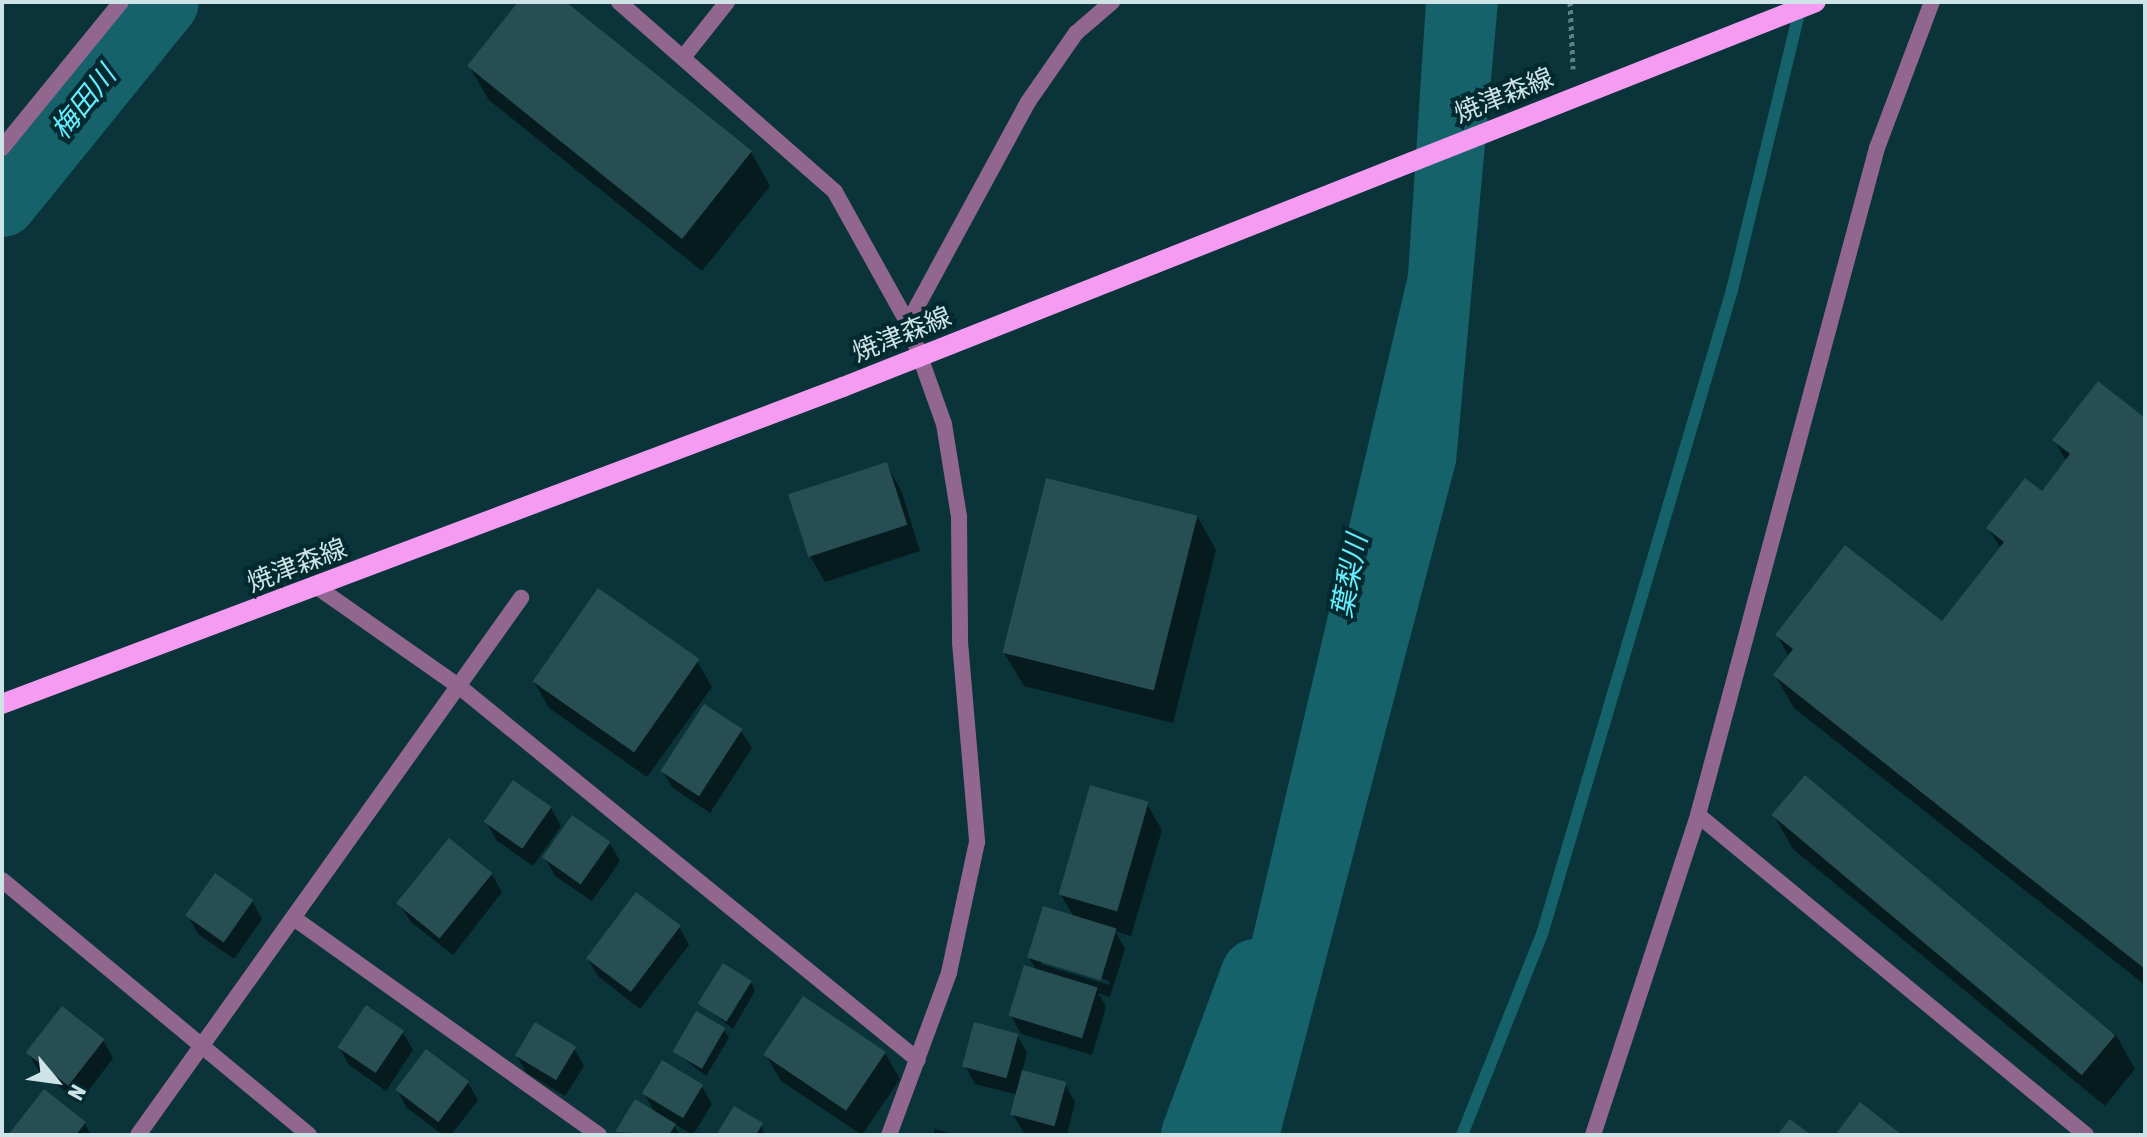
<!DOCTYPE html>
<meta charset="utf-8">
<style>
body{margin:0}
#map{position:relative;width:2147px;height:1137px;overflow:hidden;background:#0a3439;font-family:"Asap Condensed","Noto Sans JP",sans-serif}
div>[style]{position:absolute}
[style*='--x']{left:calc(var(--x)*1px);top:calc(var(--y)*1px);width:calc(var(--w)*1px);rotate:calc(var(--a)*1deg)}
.water>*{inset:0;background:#15626b}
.shadow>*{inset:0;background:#0007}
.stream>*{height:12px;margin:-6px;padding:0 6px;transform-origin:6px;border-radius:6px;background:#15626b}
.river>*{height:70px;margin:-35px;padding:0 35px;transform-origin:35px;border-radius:35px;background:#15626b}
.building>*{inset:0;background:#274e53;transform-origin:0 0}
.path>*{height:5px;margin-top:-2.5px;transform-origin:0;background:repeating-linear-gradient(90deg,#5e7f83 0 4px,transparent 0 8px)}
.minor>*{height:16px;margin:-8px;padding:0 8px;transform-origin:8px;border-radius:8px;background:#91668f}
.tertiary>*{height:16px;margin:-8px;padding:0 8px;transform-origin:8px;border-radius:8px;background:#91668f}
.primary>*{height:20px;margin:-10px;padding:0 10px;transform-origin:10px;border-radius:10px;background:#f59bf1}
span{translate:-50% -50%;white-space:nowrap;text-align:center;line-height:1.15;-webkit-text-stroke:8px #002a2f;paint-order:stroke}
.street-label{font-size:26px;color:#cee3e6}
.water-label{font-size:28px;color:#66edfe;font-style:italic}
.frame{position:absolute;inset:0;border:4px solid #cee3e6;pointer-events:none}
.north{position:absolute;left:16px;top:1041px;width:80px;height:80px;-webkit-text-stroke:6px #002a2f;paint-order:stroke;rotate:119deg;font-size:22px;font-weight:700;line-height:32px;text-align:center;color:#cee3e6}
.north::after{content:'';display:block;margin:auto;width:28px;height:36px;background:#cee3e6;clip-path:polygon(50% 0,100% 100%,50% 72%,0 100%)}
</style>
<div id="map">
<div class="water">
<div style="clip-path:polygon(1426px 2px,1498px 2px,1456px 462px,1280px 1135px,1206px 1135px,1408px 275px)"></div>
</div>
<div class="shadow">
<div style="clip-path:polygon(521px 2px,563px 2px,751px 152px,770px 186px,702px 271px,489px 100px,469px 66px)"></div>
<div style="clip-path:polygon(2145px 420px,2145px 985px,1794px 708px,1775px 675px,1789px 657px,1777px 635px,1942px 624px,2001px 549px,1988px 528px,2042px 494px,2067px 462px,2054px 440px)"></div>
<div style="clip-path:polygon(886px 464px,901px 490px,920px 551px,825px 582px,810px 556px)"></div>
<div style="clip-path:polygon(1197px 516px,1216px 550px,1173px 723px,1024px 686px,1004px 653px)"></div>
<div style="clip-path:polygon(697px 661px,712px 687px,647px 777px,549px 708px,534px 682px)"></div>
<div style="clip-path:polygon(741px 731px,752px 748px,710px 813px,673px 788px,662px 771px)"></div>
<div style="clip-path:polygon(evenodd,1147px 804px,1162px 830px,1131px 936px,1115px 931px,1125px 949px,1110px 997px,1098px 993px,1106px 1007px,1092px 1055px,1021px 1034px,1011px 1016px,1037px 971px,1029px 958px,1075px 919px,1060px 893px,1147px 804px,1041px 960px,1110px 981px,1109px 985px,1041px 964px,1041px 960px)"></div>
<div style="clip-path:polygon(551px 808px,561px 826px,533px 866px,497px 841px,487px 823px)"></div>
<div style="clip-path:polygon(1774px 815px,2116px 1035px,2135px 1069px,2105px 1106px,1793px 849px)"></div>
<div style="clip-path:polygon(449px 841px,492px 875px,502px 892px,453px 955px,411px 922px,400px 905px)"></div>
<div style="clip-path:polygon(610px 843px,620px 861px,592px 901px,555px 876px,545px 858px)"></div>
<div style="clip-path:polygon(252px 901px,262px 919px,234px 959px,198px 934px,188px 916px)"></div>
<div style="clip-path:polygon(679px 927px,689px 945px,640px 1009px,598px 976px,587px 958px)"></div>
<div style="clip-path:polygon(751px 982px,755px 991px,733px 1029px,701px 1004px)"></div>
<div style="clip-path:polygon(724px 1030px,729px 1038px,706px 1076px,674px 1051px)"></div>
<div style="clip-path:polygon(403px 1033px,413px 1050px,386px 1091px,349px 1065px,339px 1047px)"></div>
<div style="clip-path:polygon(1017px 1035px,1027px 1053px,1022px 1072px,1065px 1084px,1075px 1102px,1067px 1135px,1025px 1135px,1013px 1115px,1018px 1095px,975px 1084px,965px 1066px)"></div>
<div style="clip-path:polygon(103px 1040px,113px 1058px,80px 1102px,39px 1071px,28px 1053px)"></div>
<div style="clip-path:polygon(574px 1048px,584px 1066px,565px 1096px,527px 1073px,516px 1055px)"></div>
<div style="clip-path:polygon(427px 1051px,468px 1083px,478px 1100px,451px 1135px,443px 1135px,407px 1108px,397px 1090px)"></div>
<div style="clip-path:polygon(885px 1053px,900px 1079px,862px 1135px,781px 1081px,766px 1055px)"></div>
<div style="clip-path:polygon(702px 1087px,712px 1104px,693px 1135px,673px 1123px,680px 1135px,617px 1132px,636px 1101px,656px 1114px,644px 1094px)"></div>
<div style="clip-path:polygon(84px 1123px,91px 1135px,11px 1135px)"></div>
<div style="clip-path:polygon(761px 1125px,765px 1135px,719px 1135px)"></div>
<div style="clip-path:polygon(935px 1129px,955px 1135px,933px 1135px)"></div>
</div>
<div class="stream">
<div style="--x:1462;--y:1135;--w:219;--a:-68.3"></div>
<div style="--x:1543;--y:931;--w:668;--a:-73.57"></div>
<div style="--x:1732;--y:290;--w:293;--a:-76.4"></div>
</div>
<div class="river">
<div style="--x:2;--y:202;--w:257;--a:-51"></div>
<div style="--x:1196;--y:1135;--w:172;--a:-69.6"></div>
</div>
<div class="building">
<div style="clip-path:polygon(518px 2px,566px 2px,752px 151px,682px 239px,467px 66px)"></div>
<div style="clip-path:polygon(2098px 381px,2145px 418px,2145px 969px,1773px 675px,1793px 649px,1775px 635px,1845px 545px,1942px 621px,2004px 542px,1986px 528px,2025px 478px,2042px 491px,2070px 454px,2052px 440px)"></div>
<div style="left:887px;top:462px;width:66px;height:104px;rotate:72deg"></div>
<div style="left:1046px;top:478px;width:156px;height:180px;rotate:14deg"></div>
<div style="left:598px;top:588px;width:124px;height:114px;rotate:35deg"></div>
<div style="left:704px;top:704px;width:46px;height:80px;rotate:33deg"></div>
<div style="left:1805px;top:775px;width:405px;height:52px;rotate:40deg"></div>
<div style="left:513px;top:780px;width:47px;height:51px;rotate:35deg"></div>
<div style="left:1090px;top:785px;width:61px;height:114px;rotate:16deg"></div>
<div style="left:572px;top:815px;width:47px;height:52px;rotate:35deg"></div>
<div style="left:449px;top:838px;width:56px;height:84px;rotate:39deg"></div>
<div style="left:215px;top:873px;width:47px;height:52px;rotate:35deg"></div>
<div style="left:636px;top:892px;width:56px;height:83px;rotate:37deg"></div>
<div style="left:1043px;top:906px;width:77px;height:54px;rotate:17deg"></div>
<div style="left:723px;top:963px;width:34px;height:48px;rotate:32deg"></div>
<div style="left:1024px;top:965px;width:77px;height:53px;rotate:17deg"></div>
<div style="left:803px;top:996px;width:100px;height:71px;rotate:34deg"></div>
<div style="left:366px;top:1005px;width:46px;height:51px;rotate:34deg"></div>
<div style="left:62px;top:1006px;width:54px;height:59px;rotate:38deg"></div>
<div style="left:696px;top:1011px;width:34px;height:47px;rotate:30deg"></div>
<div style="left:535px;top:1022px;width:48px;height:39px;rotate:31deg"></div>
<div style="left:974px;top:1022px;width:46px;height:46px;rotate:15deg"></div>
<div style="left:426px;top:1049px;width:54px;height:51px;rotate:37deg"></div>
<div style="left:662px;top:1060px;width:48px;height:39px;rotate:31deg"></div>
<div style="left:1022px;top:1070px;width:46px;height:46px;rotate:15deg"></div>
<div style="clip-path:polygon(44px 1089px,86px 1122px,76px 1135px,8px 1135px)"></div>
<div style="clip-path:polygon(635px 1099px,676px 1124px,669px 1135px,615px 1132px)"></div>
<div style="clip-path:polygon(1860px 1102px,1902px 1135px,1835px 1135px)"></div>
<div style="clip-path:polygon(734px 1106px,763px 1123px,756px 1135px,716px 1135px)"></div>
<div style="clip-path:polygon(1790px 1119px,1811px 1135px,1777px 1135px)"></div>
</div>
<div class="path">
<div style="--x:1570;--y:2;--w:67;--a:87.4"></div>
</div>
<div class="minor">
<div style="--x:619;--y:2;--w:288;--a:41.3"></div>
<div style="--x:835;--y:192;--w:150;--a:60.9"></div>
<div style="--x:908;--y:323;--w:107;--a:70.4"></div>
<div style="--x:944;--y:424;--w:94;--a:80.8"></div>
<div style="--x:959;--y:517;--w:125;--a:89.5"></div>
<div style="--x:960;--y:642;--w:201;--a:85.1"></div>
<div style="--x:977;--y:842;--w:134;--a:102.1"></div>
<div style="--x:949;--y:973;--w:173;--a:110.3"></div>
<div style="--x:685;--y:55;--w:68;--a:-51.6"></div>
<div style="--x:2;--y:148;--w:188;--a:-50.8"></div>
<div style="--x:908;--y:323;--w:251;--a:-61.5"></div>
<div style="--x:1028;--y:102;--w:84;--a:-55.2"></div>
<div style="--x:1076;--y:33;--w:48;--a:-40.7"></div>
<div style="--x:317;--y:587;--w:176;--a:35"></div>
<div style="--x:461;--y:688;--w:589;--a:39.15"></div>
<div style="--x:1698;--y:815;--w:503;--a:39.51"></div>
<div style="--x:295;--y:919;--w:373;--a:35.4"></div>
<div style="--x:138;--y:1135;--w:660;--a:-54.5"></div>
</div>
<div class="tertiary">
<div style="--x:2;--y:880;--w:399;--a:39.7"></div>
<div style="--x:1593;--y:1135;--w:337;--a:-71.8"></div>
<div style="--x:1698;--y:815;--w:691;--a:-74.98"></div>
<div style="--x:1877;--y:148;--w:156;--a:-69.4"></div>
</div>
<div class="primary">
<div style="--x:2;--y:704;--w:899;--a:-20.65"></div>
<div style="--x:843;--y:387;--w:1046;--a:-21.59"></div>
</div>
<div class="street-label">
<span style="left:1504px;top:96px;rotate:-22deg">焼津森線</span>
<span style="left:902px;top:335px;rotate:-22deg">焼津森線</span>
<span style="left:297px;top:566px;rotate:-21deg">焼津森線</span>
</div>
<div class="water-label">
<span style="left:83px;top:102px;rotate:-51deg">梅田川</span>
<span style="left:1349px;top:576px;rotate:-79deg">葉梨川</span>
</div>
<div class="frame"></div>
<div class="north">N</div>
</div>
